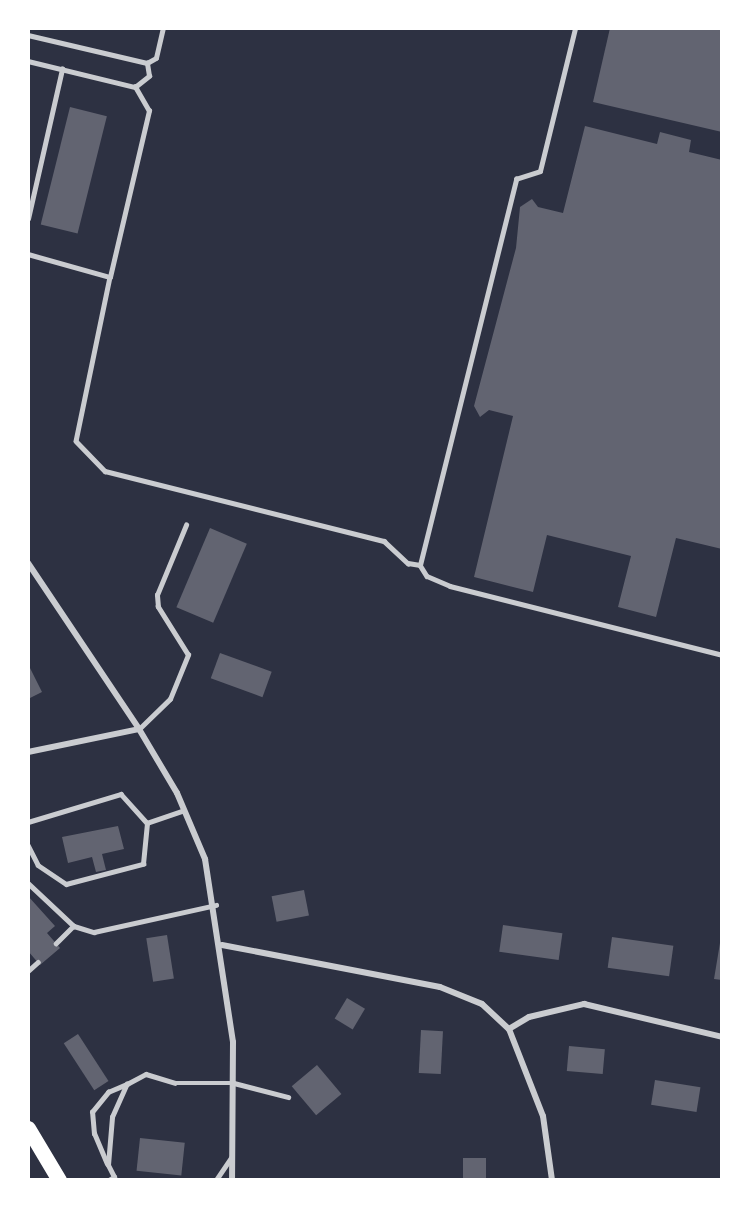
<!DOCTYPE html>
<style>
body{margin:0}
#map{position:relative;width:750px;height:1208px;overflow:hidden;background:#2d3142;font-family:"Open Sans",sans-serif}
div>[style]{position:absolute}
[style*='--x']{left:calc(var(--x)*1px);top:calc(var(--y)*1px);width:calc(var(--w)*1px);rotate:calc(var(--a)*1deg)}
.building>*{inset:0;background:#626471;transform-origin:0 0}
.service>*{height:4.5px;margin:-2.25px;padding:0 2.25px;transform-origin:2.25px;border-radius:2.25px;background:#caccd0}
.minor>*{height:6px;margin:-3px;padding:0 3px;transform-origin:3px;border-radius:3px;background:#caccd0}
.primary>*{height:15px;margin:-7.5px;padding:0 7.5px;transform-origin:7.5px;border-radius:7.5px;background:#fff}
span{translate:-50% -50%;white-space:nowrap;text-align:center;line-height:1.15;-webkit-text-stroke:4.5px #fff;paint-order:stroke}
.frame{position:absolute;inset:0;border:30px solid #fff;pointer-events:none}
</style>
<div id="map">
<div class="building">
<div style="clip-path:polygon(610px 28px,722px 28px,722px 132px,593px 102px)"></div>
<div style="left:70px;top:107px;width:38px;height:121px;rotate:14deg"></div>
<div style="clip-path:polygon(585px 126px,657px 144px,660px 132px,691px 140px,689px 152px,722px 160px,722px 549px,676px 538px,656px 617px,618px 607px,631px 556px,547px 535px,533px 592px,474px 577px,513px 416px,489px 410px,480px 417px,474px 406px,516px 248px,520px 207px,532px 199px,538px 207px,563px 213px)"></div>
<div style="left:210px;top:528px;width:40px;height:86px;rotate:23deg"></div>
<div style="left:220px;top:653px;width:55px;height:27px;rotate:20deg"></div>
<div style="clip-path:polygon(28px 664px,42px 692px,28px 699px)"></div>
<div style="clip-path:polygon(118px 826px,124px 849px,102px 854px,106px 870px,96px 872px,92px 857px,68px 863px,62px 837px)"></div>
<div style="left:304px;top:890px;width:26px;height:33px;rotate:79deg"></div>
<div style="clip-path:polygon(28px 896px,55px 926px,47px 933px,60px 948px,40px 965px,28px 951px)"></div>
<div style="left:503px;top:925px;width:60px;height:27px;rotate:8deg"></div>
<div style="left:167px;top:935px;width:44px;height:21px;rotate:81deg"></div>
<div style="left:612px;top:937px;width:62px;height:31px;rotate:8deg"></div>
<div style="clip-path:polygon(720px 943px,722px 943px,722px 980px,714px 979px)"></div>
<div style="left:347px;top:998px;width:21px;height:24px;rotate:31deg"></div>
<div style="left:421px;top:1030px;width:22px;height:43px;rotate:3deg"></div>
<div style="left:78px;top:1034px;width:56px;height:17px;rotate:57deg"></div>
<div style="left:569px;top:1046px;width:36px;height:25px;rotate:5deg"></div>
<div style="left:317px;top:1065px;width:38px;height:33px;rotate:50deg"></div>
<div style="left:655px;top:1080px;width:46px;height:25px;rotate:9deg"></div>
<div style="left:140px;top:1138px;width:45px;height:33px;rotate:6deg"></div>
<div style="left:463px;top:1158px;width:23px;height:20px"></div>
</div>
<div class="service">
<div style="--x:28;--y:35;--w:122;--a:13.2"></div>
<div style="--x:147;--y:63;--w:10;--a:-29"></div>
<div style="--x:156;--y:58;--w:31;--a:-77"></div>
<div style="--x:28;--y:61;--w:110;--a:13.7"></div>
<div style="--x:135;--y:87;--w:18;--a:-38"></div>
<div style="--x:149;--y:76;--w:13;--a:-99"></div>
<div style="--x:28;--y:219;--w:154;--a:-77.2"></div>
<div style="--x:28;--y:254;--w:85;--a:15.7"></div>
<div style="--x:110;--y:277;--w:167;--a:101.7"></div>
<div style="--x:76;--y:441;--w:42;--a:46"></div>
<div style="--x:105;--y:471;--w:288;--a:14.1"></div>
<div style="--x:384;--y:541;--w:33;--a:43"></div>
<div style="--x:408;--y:563;--w:12;--a:9"></div>
<div style="--x:420;--y:565;--w:398;--a:-76"></div>
<div style="--x:516;--y:179;--w:25;--a:-18"></div>
<div style="--x:540;--y:171;--w:147;--a:-76.2"></div>
<div style="--x:110;--y:277;--w:171;--a:-76.8"></div>
<div style="--x:149;--y:111;--w:28;--a:-120"></div>
<div style="--x:420;--y:565;--w:13;--a:58"></div>
<div style="--x:427;--y:576;--w:25;--a:23"></div>
<div style="--x:450;--y:586;--w:281;--a:14.2"></div>
<div style="--x:139;--y:729;--w:43;--a:-44.1"></div>
<div style="--x:170;--y:699;--w:48;--a:-67.8"></div>
<div style="--x:188;--y:655;--w:57;--a:-122"></div>
<div style="--x:158;--y:607;--w:12;--a:-95"></div>
<div style="--x:157;--y:595;--w:76;--a:-67.5"></div>
<div style="--x:28;--y:822;--w:97;--a:-16.8"></div>
<div style="--x:121;--y:794;--w:39;--a:48"></div>
<div style="--x:28;--y:845;--w:22;--a:63"></div>
<div style="--x:38;--y:865;--w:34;--a:34"></div>
<div style="--x:66;--y:884;--w:80;--a:-14.6"></div>
<div style="--x:143;--y:864;--w:41;--a:-84.4"></div>
<div style="--x:147;--y:823;--w:39;--a:-19"></div>
<div style="--x:28;--y:883;--w:63;--a:43.1"></div>
<div style="--x:74;--y:926;--w:25;--a:135"></div>
<div style="--x:74;--y:926;--w:21;--a:17"></div>
<div style="--x:94;--y:932;--w:125;--a:-12.5"></div>
<div style="--x:28;--y:971;--w:13;--a:-42"></div>
<div style="--x:107;--y:1164;--w:33;--a:-113"></div>
<div style="--x:94;--y:1134;--w:22;--a:-95"></div>
<div style="--x:92;--y:1112;--w:26;--a:-51"></div>
<div style="--x:108;--y:1092;--w:21;--a:-23"></div>
<div style="--x:109;--y:1180;--w:6;--a:-31"></div>
<div style="--x:114;--y:1177;--w:13;--a:-117"></div>
<div style="--x:108;--y:1165;--w:48;--a:-85.2"></div>
<div style="--x:112;--y:1117;--w:36;--a:-66"></div>
<div style="--x:127;--y:1084;--w:21;--a:-28"></div>
<div style="--x:146;--y:1074;--w:30;--a:17"></div>
<div style="--x:175;--y:1083;--w:59;--a:0"></div>
<div style="--x:234;--y:1083;--w:56;--a:14.5"></div>
<div style="--x:216;--y:1180;--w:27;--a:-56"></div>
</div>
<div class="minor">
<div style="--x:28;--y:563;--w:200;--a:56.2"></div>
<div style="--x:139;--y:729;--w:74;--a:59.3"></div>
<div style="--x:177;--y:793;--w:72;--a:67"></div>
<div style="--x:205;--y:859;--w:185;--a:81.3"></div>
<div style="--x:233;--y:1042;--w:138;--a:90.4"></div>
<div style="--x:28;--y:752;--w:113;--a:-11.7"></div>
<div style="--x:222;--y:945;--w:222;--a:10.9"></div>
<div style="--x:440;--y:987;--w:45;--a:22"></div>
<div style="--x:482;--y:1004;--w:37;--a:43"></div>
<div style="--x:509;--y:1029;--w:23;--a:-31"></div>
<div style="--x:529;--y:1017;--w:57;--a:-13.3"></div>
<div style="--x:584;--y:1004;--w:142;--a:13.4"></div>
<div style="--x:509;--y:1029;--w:93;--a:68.7"></div>
<div style="--x:543;--y:1116;--w:65;--a:82"></div>
</div>
<div class="primary">
<div style="--x:28;--y:1128;--w:61;--a:59.2"></div>
</div>
<div class="frame"></div>
</div>
